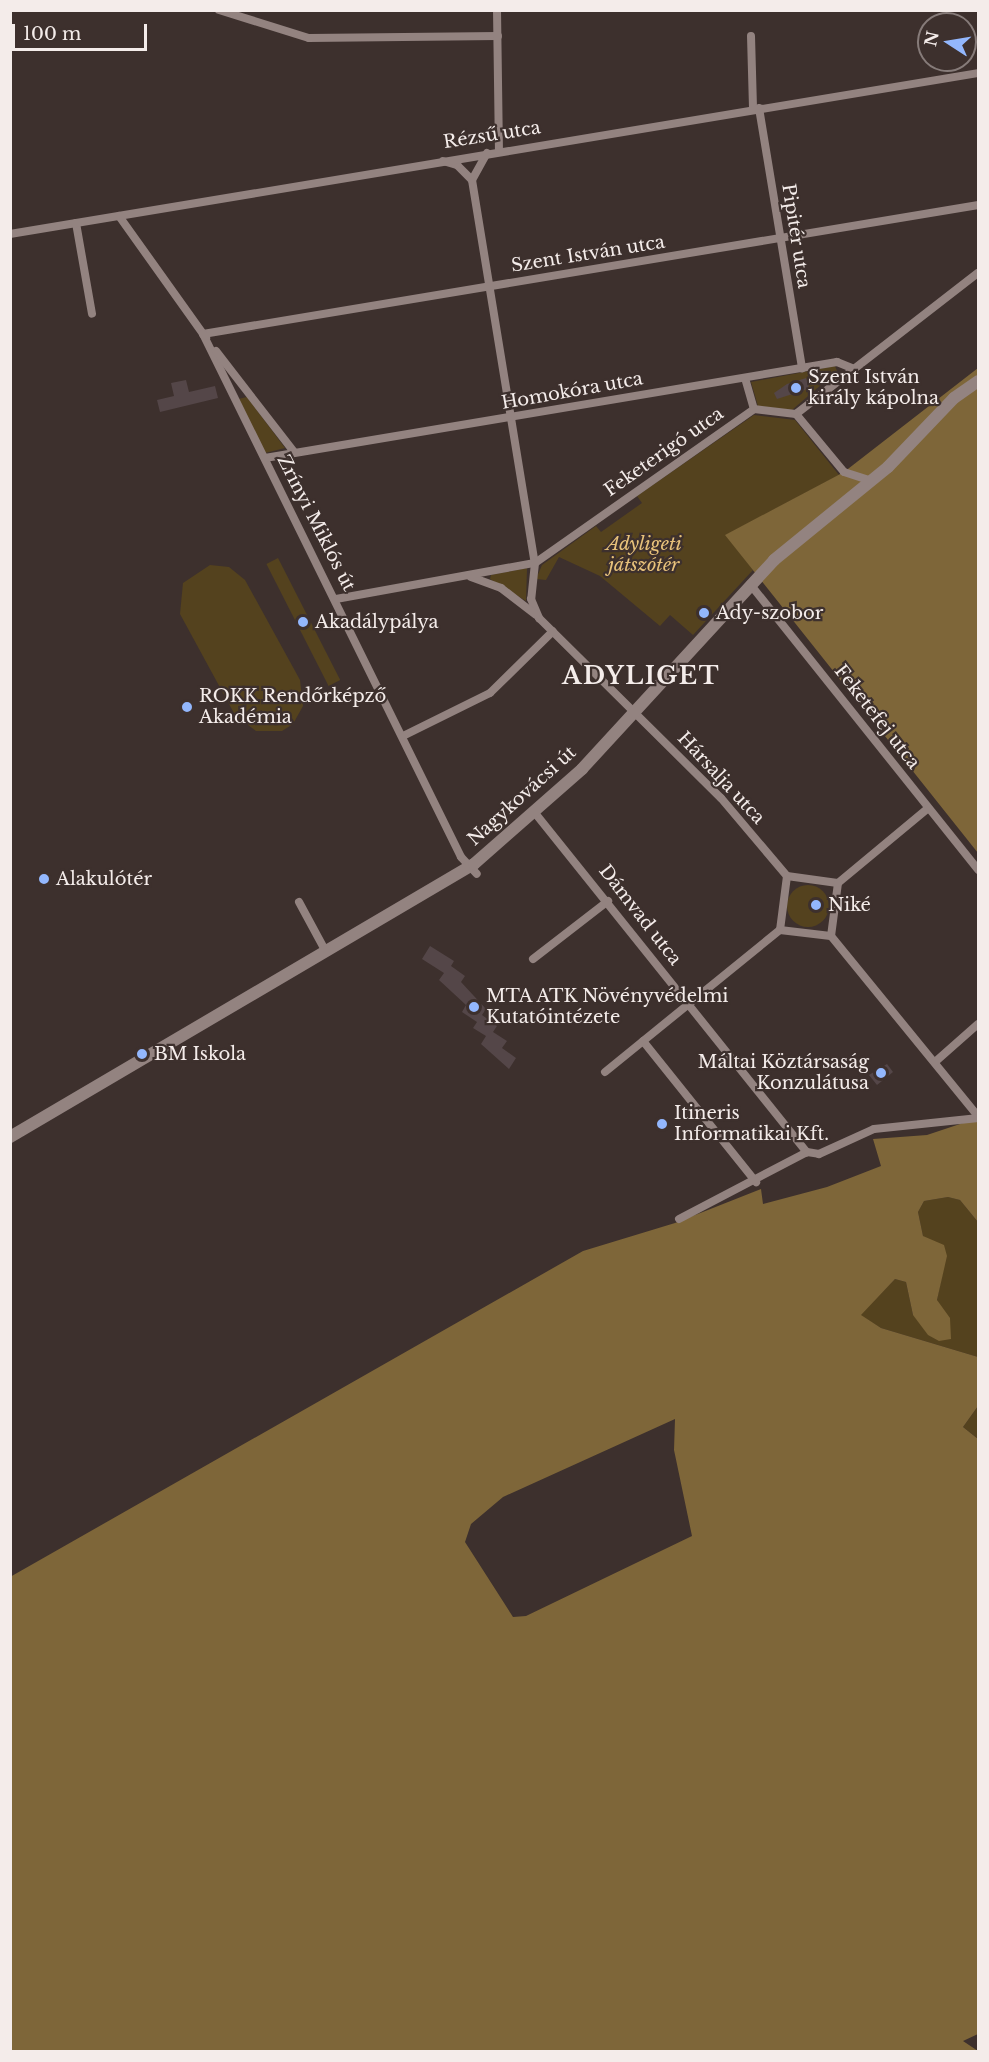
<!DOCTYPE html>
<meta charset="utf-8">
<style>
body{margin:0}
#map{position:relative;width:989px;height:2062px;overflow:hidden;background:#3d302d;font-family:"Libre Baskerville",serif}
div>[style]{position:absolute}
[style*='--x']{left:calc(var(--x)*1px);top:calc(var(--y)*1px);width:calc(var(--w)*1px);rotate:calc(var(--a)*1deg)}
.green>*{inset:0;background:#54421e;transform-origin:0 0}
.round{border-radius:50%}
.forest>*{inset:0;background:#7e6639}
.building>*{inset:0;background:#544648}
.street>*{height:8px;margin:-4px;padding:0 4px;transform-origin:4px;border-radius:4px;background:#938380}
.secondary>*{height:12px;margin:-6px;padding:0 6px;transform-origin:6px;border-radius:6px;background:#938380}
.dots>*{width:16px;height:16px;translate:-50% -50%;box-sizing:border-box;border:3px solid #3d302d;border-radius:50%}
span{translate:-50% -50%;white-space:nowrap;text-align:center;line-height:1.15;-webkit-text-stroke:4.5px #3d302d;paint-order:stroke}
.street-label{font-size:18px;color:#f4ecea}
.poi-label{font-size:18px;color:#f4ecea}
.left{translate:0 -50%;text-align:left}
.right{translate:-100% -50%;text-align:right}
.park-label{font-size:18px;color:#e8c27b;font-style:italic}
.district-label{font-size:24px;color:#f4ecea;font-weight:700;letter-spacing:1.5px}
.frame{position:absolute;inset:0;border:12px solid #f4ecea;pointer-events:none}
.north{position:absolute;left:917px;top:12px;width:60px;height:60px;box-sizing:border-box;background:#3d302d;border:2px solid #867b79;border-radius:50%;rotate:282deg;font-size:16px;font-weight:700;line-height:24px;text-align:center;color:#f4ecea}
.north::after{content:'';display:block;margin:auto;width:21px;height:27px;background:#93b7fd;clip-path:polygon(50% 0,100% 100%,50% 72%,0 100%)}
.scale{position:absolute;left:12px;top:24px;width:135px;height:27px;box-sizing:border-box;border:3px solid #f4ecea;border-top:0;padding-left:8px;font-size:18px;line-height:21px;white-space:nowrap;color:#f4ecea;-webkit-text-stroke:4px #3d302d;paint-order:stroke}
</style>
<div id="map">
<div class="green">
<div style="clip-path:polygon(835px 366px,837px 371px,792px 410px,758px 406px,751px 382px)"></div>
<div style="clip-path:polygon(247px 397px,285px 448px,265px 453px,238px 399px)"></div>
<div style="clip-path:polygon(754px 415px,795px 420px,839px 475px,726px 535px,753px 570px,693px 635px,670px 615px,660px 626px,600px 576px,559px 557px,546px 580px,536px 579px,542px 565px,596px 526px,601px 532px,642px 503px,637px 496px)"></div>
<div style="left:278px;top:558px;width:137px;height:13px;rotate:63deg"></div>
<div style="clip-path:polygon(210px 565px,229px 567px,245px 580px,300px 680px,303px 706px,293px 724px,282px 731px,256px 731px,235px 715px,180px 614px,183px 583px)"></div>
<div style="clip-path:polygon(527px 568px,526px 601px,490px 579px,491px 575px)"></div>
<div class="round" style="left:787px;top:885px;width:42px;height:42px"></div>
<div style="clip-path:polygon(948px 1197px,960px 1200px,978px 1222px,978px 1357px,881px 1328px,860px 1315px,895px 1279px,906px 1282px,913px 1315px,941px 1311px,937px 1300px,946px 1256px,923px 1236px,918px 1212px,924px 1201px)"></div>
<div style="clip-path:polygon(978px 1406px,978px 1439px,963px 1427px)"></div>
</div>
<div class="forest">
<div style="clip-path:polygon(978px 368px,978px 853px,725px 535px,844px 472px)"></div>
<div style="clip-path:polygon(evenodd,978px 1118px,978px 1222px,960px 1200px,948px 1197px,924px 1201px,918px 1212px,923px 1236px,944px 1245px,947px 1256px,937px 1300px,950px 1318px,951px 1339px,939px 1341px,928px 1335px,913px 1315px,906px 1282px,895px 1279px,861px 1315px,881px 1328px,978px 1357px,978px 1406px,963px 1427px,978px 1439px,978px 2034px,963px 2041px,978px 2051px,11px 2051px,10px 1577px,583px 1251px,675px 1223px,761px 1189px,763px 1204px,827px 1187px,881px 1166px,873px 1139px,927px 1135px,978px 1118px,675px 1419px,674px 1450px,692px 1536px,526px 1616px,513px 1617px,465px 1542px,471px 1524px,503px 1497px,675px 1419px)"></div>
</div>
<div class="building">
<div style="clip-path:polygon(806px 378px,809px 386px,805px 390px,777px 399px,774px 393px,787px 384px)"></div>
<div style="clip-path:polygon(186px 380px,189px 392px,215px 386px,218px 398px,160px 412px,157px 400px,174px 396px,171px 383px)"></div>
<div style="clip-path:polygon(430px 946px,454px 961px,451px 966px,465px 976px,461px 982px,486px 1009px,482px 1015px,497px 1026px,493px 1032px,507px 1041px,502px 1048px,516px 1058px,509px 1069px,481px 1044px,486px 1036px,473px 1028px,477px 1022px,462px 1012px,466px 1005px,439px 980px,444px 973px,422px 959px)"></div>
<div style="clip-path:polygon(887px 1064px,893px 1072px,877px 1085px,869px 1075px)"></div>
</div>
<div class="street">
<div style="--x:219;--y:10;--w:94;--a:17.3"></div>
<div style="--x:309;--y:38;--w:189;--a:-0.6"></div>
<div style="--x:497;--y:10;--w:140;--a:89.2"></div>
<div style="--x:751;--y:36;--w:73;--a:88.4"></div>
<div style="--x:759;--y:108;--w:264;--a:80.6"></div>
<div style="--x:443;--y:161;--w:15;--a:16"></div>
<div style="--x:457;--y:165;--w:21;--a:45"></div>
<div style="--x:472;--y:180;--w:388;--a:80.7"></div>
<div style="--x:535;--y:563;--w:36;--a:96"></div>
<div style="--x:531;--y:599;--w:21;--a:67"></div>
<div style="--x:539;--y:618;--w:256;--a:44.7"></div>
<div style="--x:721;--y:798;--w:102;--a:49.8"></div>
<div style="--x:472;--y:180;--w:31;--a:-61"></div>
<div style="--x:119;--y:216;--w:150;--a:54.5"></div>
<div style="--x:76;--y:223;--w:92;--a:80"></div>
<div style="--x:10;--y:234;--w:981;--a:-9.44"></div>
<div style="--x:203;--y:334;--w:786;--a:-9.45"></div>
<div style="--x:203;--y:334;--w:583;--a:63.74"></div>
<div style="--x:461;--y:857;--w:23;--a:47"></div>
<div style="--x:216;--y:351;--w:128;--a:52.3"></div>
<div style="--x:745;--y:378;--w:32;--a:74"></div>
<div style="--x:796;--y:414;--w:75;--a:50.4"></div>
<div style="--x:844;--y:472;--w:28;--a:18"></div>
<div style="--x:265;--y:458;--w:580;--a:-9.53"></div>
<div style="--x:837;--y:362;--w:16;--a:22"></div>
<div style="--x:471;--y:577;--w:32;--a:20"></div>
<div style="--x:501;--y:588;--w:44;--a:37.6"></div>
<div style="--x:750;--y:584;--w:366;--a:51.4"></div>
<div style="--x:336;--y:599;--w:202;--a:-10.3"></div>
<div style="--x:535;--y:563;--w:268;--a:-35.1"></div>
<div style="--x:754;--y:409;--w:42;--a:6.8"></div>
<div style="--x:796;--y:414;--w:230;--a:-37.8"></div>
<div style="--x:403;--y:736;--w:97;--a:-26.3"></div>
<div style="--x:490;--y:693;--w:88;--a:-44.5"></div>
<div style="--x:535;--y:813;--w:435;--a:51.3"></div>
<div style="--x:787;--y:876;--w:51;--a:7.8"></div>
<div style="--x:838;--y:883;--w:53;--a:97.5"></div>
<div style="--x:838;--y:883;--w:116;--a:-39.7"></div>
<div style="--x:299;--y:902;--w:57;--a:61.6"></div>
<div style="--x:780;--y:930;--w:54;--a:-82.6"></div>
<div style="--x:780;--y:930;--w:51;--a:6.7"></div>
<div style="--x:831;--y:936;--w:232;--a:50.8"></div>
<div style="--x:533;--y:959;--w:95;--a:-37.7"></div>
<div style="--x:643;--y:1041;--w:181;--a:51.3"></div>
<div style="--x:935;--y:1062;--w:57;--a:-41.5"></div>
<div style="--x:605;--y:1072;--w:225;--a:-39.1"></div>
<div style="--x:679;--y:1219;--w:144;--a:-27.6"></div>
<div style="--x:807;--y:1152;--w:12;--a:9"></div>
<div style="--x:819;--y:1154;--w:60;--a:-24.4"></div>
<div style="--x:874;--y:1129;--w:105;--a:-6"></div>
</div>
<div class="secondary">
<div style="--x:10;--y:1137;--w:538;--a:-30.47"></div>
<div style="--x:474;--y:864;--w:144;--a:-41.3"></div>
<div style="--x:582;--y:769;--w:284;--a:-47.4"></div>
<div style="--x:774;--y:560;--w:147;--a:-39.2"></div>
<div style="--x:888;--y:467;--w:95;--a:-46.3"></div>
<div style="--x:954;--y:398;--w:29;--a:-35"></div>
</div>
<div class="dots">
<div style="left:796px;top:388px;background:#93b7fd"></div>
<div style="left:704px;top:613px;background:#93b7fd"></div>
<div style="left:303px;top:622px;background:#93b7fd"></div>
<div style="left:187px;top:707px;background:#93b7fd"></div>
<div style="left:44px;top:879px;background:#93b7fd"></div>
<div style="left:816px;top:905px;background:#93b7fd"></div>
<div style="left:474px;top:1007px;background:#93b7fd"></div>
<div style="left:142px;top:1054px;background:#93b7fd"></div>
<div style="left:881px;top:1073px;background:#93b7fd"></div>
<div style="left:662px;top:1124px;background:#93b7fd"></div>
</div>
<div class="street-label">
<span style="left:492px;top:135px;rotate:-9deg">Rézsű utca</span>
<span style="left:796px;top:236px;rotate:81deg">Pipitér utca</span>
<span style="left:588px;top:254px;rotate:-9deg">Szent István utca</span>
<span style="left:572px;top:391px;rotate:-10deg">Homokóra utca</span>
<span style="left:664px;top:452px;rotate:-35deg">Feketerigó utca</span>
<span style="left:316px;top:523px;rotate:63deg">Zrínyi Miklós út</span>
<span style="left:877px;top:717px;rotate:52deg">Feketefej utca</span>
<span style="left:721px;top:778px;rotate:47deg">Hársalja utca</span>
<span style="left:522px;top:796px;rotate:-42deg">Nagykovácsi út</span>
<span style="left:640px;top:915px;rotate:52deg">Dámvad utca</span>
</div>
<div class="poi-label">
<span class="left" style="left:808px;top:388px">Szent István<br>király kápolna</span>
<span class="left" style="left:716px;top:613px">Ady-szobor</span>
<span class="left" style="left:315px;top:622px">Akadálypálya</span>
<span class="left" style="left:199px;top:707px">ROKK Rendőrképző<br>Akadémia</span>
<span class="left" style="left:56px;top:879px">Alakulótér</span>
<span class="left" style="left:828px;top:905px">Niké</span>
<span class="left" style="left:486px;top:1007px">MTA ATK Növényvédelmi<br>Kutatóintézete</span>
<span class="left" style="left:154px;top:1054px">BM Iskola</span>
<span class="right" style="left:869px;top:1073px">Máltai Köztársaság<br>Konzulátusa</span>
<span class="left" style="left:674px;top:1124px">Itineris<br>Informatikai Kft.</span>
</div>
<div class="park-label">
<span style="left:644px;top:555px">Adyligeti<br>játszótér</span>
</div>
<div class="district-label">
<span style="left:641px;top:676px">ADYLIGET</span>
</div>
<div class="frame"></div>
<div class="north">N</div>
<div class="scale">100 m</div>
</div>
